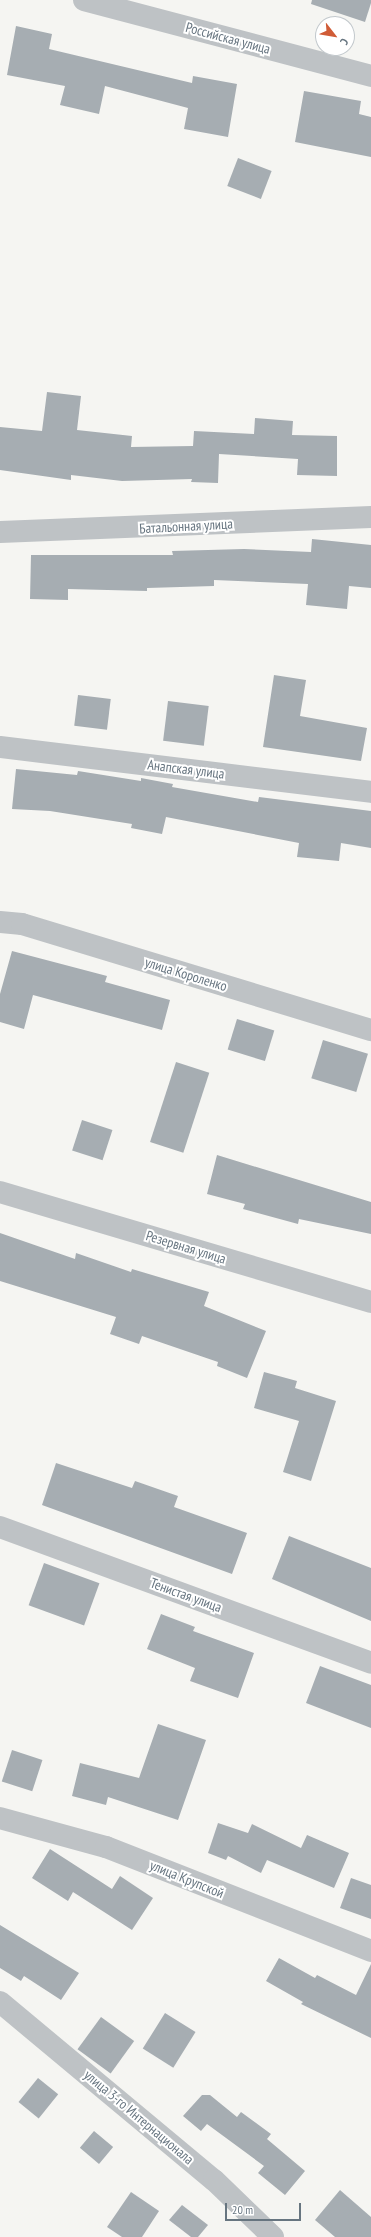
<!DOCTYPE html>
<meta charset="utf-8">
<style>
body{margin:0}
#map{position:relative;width:371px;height:2237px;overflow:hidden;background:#f5f5f2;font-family:"PT Sans Narrow",sans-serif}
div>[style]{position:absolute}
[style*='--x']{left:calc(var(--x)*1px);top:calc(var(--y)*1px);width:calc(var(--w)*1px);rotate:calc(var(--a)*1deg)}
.building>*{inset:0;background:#a6adb2;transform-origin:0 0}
.minor>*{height:22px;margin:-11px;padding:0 11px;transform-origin:11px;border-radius:11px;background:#bec2c5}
span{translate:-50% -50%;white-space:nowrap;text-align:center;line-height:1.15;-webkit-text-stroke:4px #fff;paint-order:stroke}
.street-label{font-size:14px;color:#677580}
.north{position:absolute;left:315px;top:16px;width:40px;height:40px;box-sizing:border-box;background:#fff;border:1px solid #c2c8cc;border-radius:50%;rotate:121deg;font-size:11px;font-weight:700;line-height:16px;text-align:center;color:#677580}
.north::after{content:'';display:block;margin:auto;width:14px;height:18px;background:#d05c37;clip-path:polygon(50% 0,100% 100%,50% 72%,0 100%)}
.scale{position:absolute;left:225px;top:2203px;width:76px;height:18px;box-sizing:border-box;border:2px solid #677580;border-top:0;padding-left:5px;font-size:12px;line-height:14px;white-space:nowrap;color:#677580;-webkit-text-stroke:3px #fff;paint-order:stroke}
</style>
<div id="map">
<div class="building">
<div style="clip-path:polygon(312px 0,371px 0,371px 3px,365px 22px,311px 4px)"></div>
<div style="clip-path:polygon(16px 26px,52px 34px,49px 49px,192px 83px,193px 76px,237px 84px,228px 137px,184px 129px,188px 108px,105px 86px,99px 114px,60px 105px,65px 86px,7px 75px)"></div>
<div style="clip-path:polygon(304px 91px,361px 101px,359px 114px,371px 117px,371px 157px,295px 142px)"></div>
<div style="left:238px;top:158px;width:36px;height:30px;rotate:21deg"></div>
<div style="clip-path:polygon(47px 392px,81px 396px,77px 430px,132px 436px,131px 447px,193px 446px,194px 431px,254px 434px,255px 418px,293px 421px,292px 435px,337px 436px,337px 476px,297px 475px,298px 459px,219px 454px,218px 483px,191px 482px,192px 479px,122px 481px,71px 475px,71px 480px,0 470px,0 427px,42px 431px)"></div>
<div style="clip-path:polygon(312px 539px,371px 545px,371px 588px,349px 586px,347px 609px,306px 605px,308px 584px,214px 580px,214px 586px,147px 588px,147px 591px,68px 589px,68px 600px,30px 599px,31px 555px,173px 555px,172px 551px,244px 549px,311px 552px)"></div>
<div style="clip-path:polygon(274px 675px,306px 680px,300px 716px,367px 728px,361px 761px,263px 747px)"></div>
<div style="left:78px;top:695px;width:33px;height:31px;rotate:7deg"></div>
<div style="left:168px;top:701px;width:41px;height:40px;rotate:7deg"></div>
<div style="clip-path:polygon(16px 769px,77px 775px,78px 771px,141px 781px,141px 778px,173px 784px,172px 787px,258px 802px,259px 797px,371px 811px,371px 848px,341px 843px,339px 861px,297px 857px,299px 843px,166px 817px,162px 834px,131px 828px,132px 824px,50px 811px,12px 809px)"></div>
<div style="clip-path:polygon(12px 951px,107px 976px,105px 982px,170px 1000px,162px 1030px,33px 995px,24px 1029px,0 1022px,0 994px)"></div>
<div style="left:237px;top:1019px;width:39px;height:32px;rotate:17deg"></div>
<div style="left:323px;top:1040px;width:47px;height:40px;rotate:17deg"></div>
<div style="left:176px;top:1062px;width:35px;height:84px;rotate:18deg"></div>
<div style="left:82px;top:1120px;width:32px;height:32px;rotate:18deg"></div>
<div style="clip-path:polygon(217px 1155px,371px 1202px,371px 1234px,299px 1219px,298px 1224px,243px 1209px,245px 1204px,207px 1194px)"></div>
<div style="clip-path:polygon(0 1233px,75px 1259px,76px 1253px,131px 1272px,132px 1269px,209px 1292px,204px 1306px,266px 1331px,247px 1378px,217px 1366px,218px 1362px,142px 1336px,139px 1344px,110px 1334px,116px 1317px,0 1281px)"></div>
<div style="clip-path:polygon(264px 1372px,297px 1381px,295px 1388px,336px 1401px,311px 1481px,283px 1472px,299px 1421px,254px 1408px)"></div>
<div style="clip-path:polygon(56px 1463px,132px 1488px,135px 1481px,178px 1496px,174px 1507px,247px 1533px,232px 1574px,42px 1505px)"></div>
<div style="clip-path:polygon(289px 1536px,371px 1568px,371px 1621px,272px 1579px)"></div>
<div style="left:44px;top:1563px;width:59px;height:45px;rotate:20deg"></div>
<div style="clip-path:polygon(161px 1614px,195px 1627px,193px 1631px,254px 1653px,238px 1698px,190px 1681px,195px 1668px,147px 1649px)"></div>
<div style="clip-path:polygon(320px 1666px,371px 1685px,371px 1728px,306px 1703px)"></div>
<div style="clip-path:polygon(158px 1724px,206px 1740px,178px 1820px,108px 1797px,106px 1805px,72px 1796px,80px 1763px,139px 1778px)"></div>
<div style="left:12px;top:1750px;width:32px;height:33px;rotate:18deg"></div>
<div style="clip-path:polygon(218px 1823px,248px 1833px,252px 1824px,301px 1848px,307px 1835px,349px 1853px,334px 1888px,267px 1860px,261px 1873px,228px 1856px,226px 1860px,208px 1853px)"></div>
<div style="clip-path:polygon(50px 1849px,112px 1889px,120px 1876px,153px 1898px,132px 1930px,73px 1892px,68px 1901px,32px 1878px)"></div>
<div style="clip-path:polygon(351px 1878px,371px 1885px,371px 1919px,340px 1908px)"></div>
<div style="clip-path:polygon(0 1925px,79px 1973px,61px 2000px,24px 1976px,21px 1981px,0 1968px)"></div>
<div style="clip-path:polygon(279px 1958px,315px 1978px,317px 1975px,356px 1995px,371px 1964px,371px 2038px,301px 2004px,303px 2002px,266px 1981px)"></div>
<div style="left:165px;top:2013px;width:36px;height:42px;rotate:32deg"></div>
<div style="left:101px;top:2017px;width:41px;height:40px;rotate:36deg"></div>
<div style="left:38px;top:2078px;width:26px;height:31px;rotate:39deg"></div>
<div style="clip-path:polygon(202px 2095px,210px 2095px,237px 2117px,241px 2112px,271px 2134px,267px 2139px,305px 2171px,285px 2195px,258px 2173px,264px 2166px,207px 2124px,201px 2131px,183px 2116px)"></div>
<div style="left:94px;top:2131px;width:25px;height:22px;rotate:40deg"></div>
<div style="clip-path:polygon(340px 2190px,371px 2217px,371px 2237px,335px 2237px,315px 2220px)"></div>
<div style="clip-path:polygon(131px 2192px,159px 2211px,142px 2237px,122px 2237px,107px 2227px)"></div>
<div style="clip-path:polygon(182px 2205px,208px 2225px,198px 2237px,191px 2237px,169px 2220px)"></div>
</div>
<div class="minor">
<div style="--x:84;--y:0;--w:297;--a:14.8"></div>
<div style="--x:0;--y:532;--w:371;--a:-2.3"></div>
<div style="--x:0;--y:747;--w:374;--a:6.9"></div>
<div style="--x:0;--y:922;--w:22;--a:5"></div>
<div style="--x:22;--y:924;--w:365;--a:16.9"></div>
<div style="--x:0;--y:1192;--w:387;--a:16.5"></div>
<div style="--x:0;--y:1527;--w:395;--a:20.1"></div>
<div style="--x:0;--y:1818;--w:110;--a:15.3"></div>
<div style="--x:106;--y:1847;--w:285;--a:21.4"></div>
<div style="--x:0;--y:2002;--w:278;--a:39.8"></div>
<div style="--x:214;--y:2180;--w:82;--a:44"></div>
</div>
<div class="street-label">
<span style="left:228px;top:38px;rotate:15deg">Российская улица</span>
<span style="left:186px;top:526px;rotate:-3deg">Батальонная улица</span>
<span style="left:186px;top:769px;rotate:7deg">Анапская улица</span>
<span style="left:186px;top:974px;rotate:17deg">улица Короленко</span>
<span style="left:186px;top:1247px;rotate:17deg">Резервная улица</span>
<span style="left:186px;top:1595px;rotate:20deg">Тенистая улица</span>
<span style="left:187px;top:1879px;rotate:22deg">улица Крупской</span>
<span style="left:139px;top:2117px;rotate:40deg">улица 3-го Интернационала</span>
</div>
<div class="north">С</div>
<div class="scale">20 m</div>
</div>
